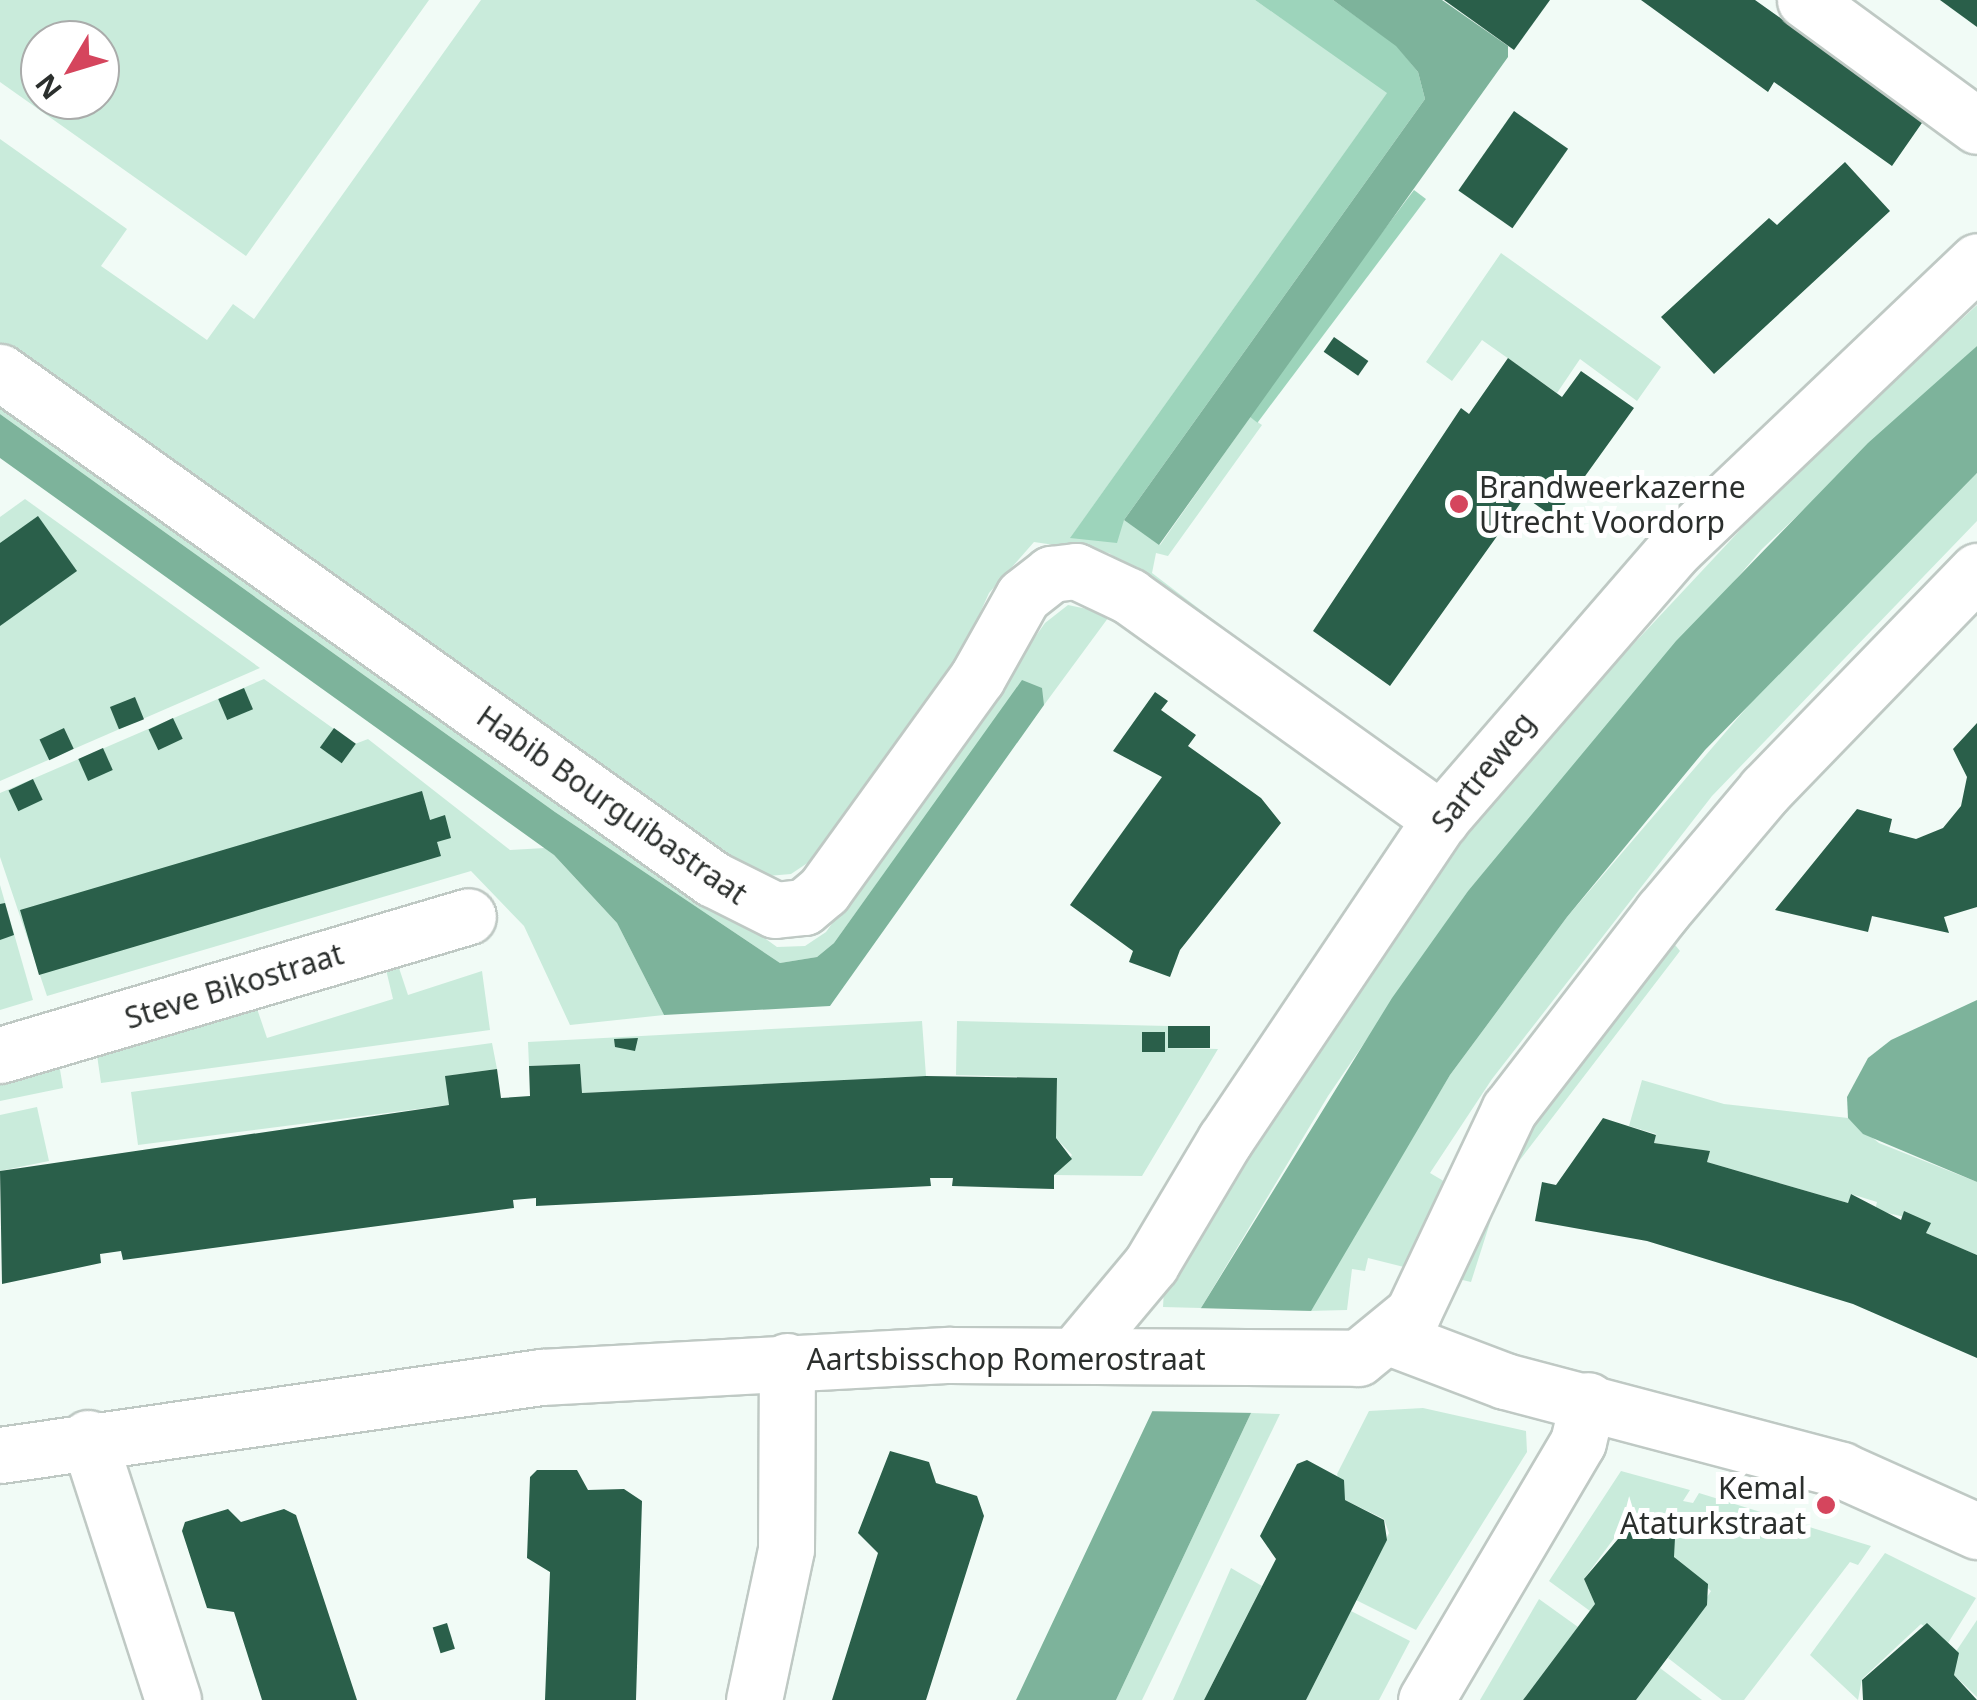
<!DOCTYPE html>
<style>
body{margin:0}
#map{position:relative;width:1977px;height:1700px;overflow:hidden;background:#f1fbf6;font-family:"Noto Sans",sans-serif}
div>[style]{position:absolute}
[style*='--x']{left:calc(var(--x)*1px);top:calc(var(--y)*1px);width:calc(var(--w)*1px);rotate:calc(var(--a)*1deg)}
.green>*{inset:0;background:#c9ebdb}
.forest>*{inset:0;background:#9dd4bb;transform-origin:0 0}
.water>*{inset:0;background:#7db39b}
.pier>*{inset:0;background:#f1fbf6}
.building>*{inset:0;background:#2a5f4a;transform-origin:0 0}
.roads{filter:drop-shadow(2px 0 #bfc9c4) drop-shadow(-2px 0 #bfc9c4) drop-shadow(0 2px #bfc9c4) drop-shadow(0 -2px #bfc9c4)}
.street>*{height:55px;margin:-27.5px;padding:0 27.5px;transform-origin:27.5px;border-radius:27.5px;background:#fff}
.secondary>*{height:55px;margin:-27.5px;padding:0 27.5px;transform-origin:27.5px;border-radius:27.5px;background:#fff}
.dots>*{width:28px;height:28px;translate:-50% -50%;box-sizing:border-box;border:5px solid #fff;border-radius:50%}
span{translate:-50% -50%;white-space:nowrap;text-align:center;line-height:1.15;-webkit-text-stroke:10px #fff;paint-order:stroke}
.poi-label{font-size:30px;color:#2b2f2d}
.left{translate:0 -50%;text-align:left}
.right{translate:-100% -50%;text-align:right}
.street-label{font-size:30px;color:#2b2f2d}
.north{position:absolute;left:20px;top:20px;width:100px;height:100px;box-sizing:border-box;background:#fff;border:2px solid #aaacab;border-radius:50%;rotate:232deg;font-size:28px;font-weight:700;line-height:40px;text-align:center;color:#2b2f2d}
.north::after{content:'';display:block;margin:auto;width:35px;height:45px;background:#d5455d;clip-path:polygon(50% 0,100% 100%,50% 72%,0 100%)}
</style>
<div id="map">
<div class="green">
<div style="clip-path:polygon(evenodd,0 0,429px 0,246px 256px,0 82px,0 0,100px 40px,100px 100px,40px 100px,40px 40px,100px 40px)"></div>
<div style="clip-path:polygon(481px 0,1255px 0,1388px 92px,1071px 537px,1124px 520px,1160px 545px,1250px 417px,1262px 425px,1168px 556px,1156px 553px,1152px 573px,1349px 723px,1109px 553px,1034px 542px,989px 593px,944px 693px,824px 852px,791px 874px,755px 877px,0 348px,0 139px,127px 229px,101px 266px,207px 340px,233px 304px,254px 319px)"></div>
<div style="clip-path:polygon(1501px 253px,1661px 367px,1637px 401px,1580px 359px,1557px 393px,1482px 340px,1452px 381px,1426px 362px)"></div>
<div style="clip-path:polygon(1977px 305px,1977px 346px,1762px 549px,1468px 891px,1328px 1096px,1201px 1308px,1163px 1307px,1164px 1289px,1241px 1139px,1583px 671px,1599px 681px,1786px 481px)"></div>
<div style="clip-path:polygon(0 394px,777px 947px,805px 946px,826px 932px,1045px 623px,1068px 605px,1111px 614px,1044px 705px,1023px 681px,834px 943px,817px 957px,780px 963px,555px 812px,0 414px)"></div>
<div style="clip-path:polygon(1977px 473px,1977px 521px,1712px 796px,1492px 1079px,1430px 1173px,1452px 1186px,1416px 1270px,1368px 1258px,1365px 1271px,1352px 1269px,1347px 1310px,1308px 1311px,1450px 1075px,1567px 917px,1790px 657px)"></div>
<div style="clip-path:polygon(25px 499px,260px 668px,0 781px,0 517px)"></div>
<div style="clip-path:polygon(264px 679px,355px 744px,368px 739px,510px 850px,545px 848px,554px 855px,617px 923px,664px 1015px,570px 1025px,524px 926px,471px 871px,47px 996px,0 857px,0 793px)"></div>
<div style="clip-path:polygon(0 885px,33px 1000px,0 1010px)"></div>
<div style="clip-path:polygon(1671px 940px,1680px 951px,1503px 1182px,1471px 1282px,1454px 1278px,1493px 1175px)"></div>
<div style="clip-path:polygon(394px 953px,408px 995px,482px 971px,490px 1030px,101px 1083px,95px 1041px,105px 1054px,238px 1014px,236px 1000px,252px 994px,267px 1038px,393px 999px,383px 957px)"></div>
<div style="clip-path:polygon(922px 1021px,926px 1076px,582px 1093px,580px 1064px,529px 1066px,528px 1042px)"></div>
<div style="clip-path:polygon(957px 1021px,1168px 1026px,1168px 1048px,1218px 1049px,1142px 1176px,1054px 1175px,1072px 1155px,1056px 1138px,1057px 1078px,956px 1075px)"></div>
<div style="clip-path:polygon(492px 1043px,497px 1069px,446px 1076px,449px 1105px,138px 1145px,131px 1092px)"></div>
<div style="clip-path:polygon(57px 1051px,63px 1088px,0 1101px,0 1083px,50px 1068px)"></div>
<div style="clip-path:polygon(1642px 1080px,1724px 1104px,1848px 1118px,1879px 1143px,1977px 1182px,1977px 1255px,1926px 1233px,1930px 1223px,1875px 1210px,1877px 1202px,1851px 1194px,1848px 1203px,1707px 1162px,1709px 1151px,1654px 1143px,1656px 1134px,1629px 1126px)"></div>
<div style="clip-path:polygon(37px 1107px,49px 1161px,0 1171px,0 1115px)"></div>
<div style="clip-path:polygon(1423px 1408px,1526px 1431px,1527px 1452px,1416px 1630px,1356px 1600px,1389px 1533px,1384px 1519px,1345px 1500px,1337px 1474px,1369px 1411px)"></div>
<div style="clip-path:polygon(1251px 1413px,1280px 1414px,1142px 1700px,1116px 1700px)"></div>
<div style="clip-path:polygon(1621px 1471px,1690px 1490px,1683px 1501px,1693px 1503px,1699px 1493px,1871px 1546px,1858px 1565px,1850px 1562px,1744px 1700px,1722px 1700px,1668px 1658px,1711px 1591px,1674px 1557px,1671px 1533px,1643px 1513px,1632px 1514px,1584px 1579px,1595px 1604px,1590px 1611px,1549px 1581px)"></div>
<div style="clip-path:polygon(1885px 1553px,1976px 1598px,1948px 1643px,1921px 1624px,1862px 1679px,1858px 1700px,1810px 1655px)"></div>
<div style="clip-path:polygon(1231px 1568px,1262px 1586px,1204px 1700px,1173px 1700px)"></div>
<div style="clip-path:polygon(1539px 1599px,1578px 1627px,1523px 1700px,1480px 1700px)"></div>
<div style="clip-path:polygon(1351px 1611px,1410px 1641px,1379px 1700px,1306px 1700px)"></div>
<div style="clip-path:polygon(1977px 1620px,1977px 1697px,1954px 1675px,1957px 1650px)"></div>
<div style="clip-path:polygon(1660px 1668px,1702px 1700px,1636px 1700px)"></div>
</div>
<div class="forest">
<div style="clip-path:polygon(1255px 0,1333px 0,1396px 45px,1418px 72px,1425px 99px,1124px 520px,1117px 543px,1070px 538px,1387px 93px)"></div>
<div style="left:1414px;top:190px;width:15px;height:280px;rotate:37deg"></div>
</div>
<div class="water">
<div style="clip-path:polygon(1333px 0,1442px 0,1508px 46px,1508px 57px,1159px 545px,1124px 520px,1425px 99px,1418px 72px,1396px 46px)"></div>
<div style="clip-path:polygon(1977px 346px,1977px 473px,1705px 750px,1567px 917px,1450px 1075px,1251px 1413px,1116px 1700px,1016px 1700px,1201px 1308px,1392px 998px,1468px 891px,1676px 641px,1868px 443px)"></div>
<div style="clip-path:polygon(0 414px,555px 812px,780px 963px,817px 957px,834px 943px,1022px 680px,1042px 688px,1044px 705px,830px 1006px,664px 1015px,617px 923px,554px 855px,0 458px)"></div>
<div style="clip-path:polygon(1977px 1000px,1977px 1182px,1863px 1134px,1848px 1118px,1847px 1097px,1868px 1058px,1891px 1040px)"></div>
</div>
<div class="pier">
<div style="clip-path:polygon(1195px 1308px,1313px 1311px,1257px 1413px,1141px 1411px)"></div>
</div>
<div class="building">
<div style="clip-path:polygon(1444px 0,1550px 0,1514px 50px)"></div>
<div style="clip-path:polygon(1641px 0,1755px 0,1924px 120px,1892px 166px,1774px 82px,1768px 92px)"></div>
<div style="clip-path:polygon(1940px 0,1977px 0,1977px 27px)"></div>
<div style="left:1514px;top:111px;width:66px;height:97px;rotate:35deg"></div>
<div style="clip-path:polygon(1845px 162px,1890px 211px,1714px 374px,1661px 317px,1769px 218px,1777px 225px)"></div>
<div style="left:1334px;top:337px;width:42px;height:18px;rotate:35deg"></div>
<div style="clip-path:polygon(1508px 358px,1562px 397px,1581px 371px,1634px 408px,1555px 518px,1525px 497px,1390px 686px,1313px 631px,1461px 408px,1469px 414px)"></div>
<div style="clip-path:polygon(38px 516px,77px 571px,0 626px,0 543px)"></div>
<div style="left:244px;top:688px;width:23px;height:28px;rotate:67deg"></div>
<div style="clip-path:polygon(1155px 692px,1168px 701px,1161px 710px,1196px 735px,1188px 746px,1261px 798px,1281px 823px,1180px 950px,1170px 977px,1129px 962px,1133px 951px,1070px 905px,1162px 777px,1113px 751px)"></div>
<div style="left:135px;top:697px;width:24px;height:27px;rotate:68deg"></div>
<div style="left:173px;top:718px;width:23px;height:27px;rotate:65deg"></div>
<div style="clip-path:polygon(1977px 723px,1977px 907px,1944px 917px,1949px 933px,1872px 916px,1868px 932px,1775px 910px,1857px 809px,1892px 819px,1889px 832px,1916px 839px,1943px 828px,1961px 806px,1967px 777px,1953px 749px)"></div>
<div style="left:64px;top:728px;width:23px;height:27px;rotate:65deg"></div>
<div style="left:334px;top:728px;width:27px;height:24px;rotate:36deg"></div>
<div style="left:103px;top:748px;width:24px;height:27px;rotate:66deg"></div>
<div style="left:33px;top:779px;width:23px;height:27px;rotate:65deg"></div>
<div style="clip-path:polygon(422px 791px,430px 820px,445px 815px,451px 838px,437px 842px,441px 856px,39px 975px,20px 910px)"></div>
<div style="clip-path:polygon(5px 903px,14px 935px,0 940px,0 904px)"></div>
<div style="left:1168px;top:1026px;width:42px;height:22px"></div>
<div style="left:1142px;top:1032px;width:23px;height:20px"></div>
<div style="clip-path:polygon(638px 1038px,635px 1051px,615px 1047px,614px 1039px)"></div>
<div style="clip-path:polygon(580px 1064px,582px 1093px,926px 1076px,1057px 1078px,1056px 1138px,1072px 1159px,1054px 1175px,1054px 1189px,952px 1186px,953px 1178px,930px 1178px,931px 1186px,536px 1206px,536px 1198px,513px 1200px,514px 1208px,123px 1260px,121px 1251px,100px 1254px,101px 1263px,2px 1284px,0 1171px,449px 1105px,445px 1076px,497px 1069px,501px 1098px,530px 1096px,529px 1066px)"></div>
<div style="clip-path:polygon(1603px 1118px,1656px 1135px,1654px 1143px,1710px 1151px,1707px 1162px,1848px 1203px,1851px 1194px,1901px 1220px,1904px 1211px,1931px 1223px,1926px 1233px,1977px 1255px,1977px 1358px,1853px 1304px,1647px 1241px,1535px 1221px,1542px 1182px,1556px 1185px)"></div>
<div style="clip-path:polygon(890px 1451px,929px 1462px,936px 1483px,977px 1496px,984px 1516px,926px 1700px,832px 1700px,878px 1553px,858px 1533px)"></div>
<div style="clip-path:polygon(1307px 1460px,1344px 1480px,1345px 1500px,1384px 1520px,1387px 1540px,1306px 1700px,1204px 1700px,1276px 1559px,1260px 1536px,1297px 1464px)"></div>
<div style="clip-path:polygon(537px 1470px,577px 1470px,588px 1490px,624px 1489px,642px 1501px,636px 1700px,545px 1700px,550px 1572px,527px 1558px,530px 1477px)"></div>
<div style="clip-path:polygon(228px 1509px,241px 1522px,284px 1509px,296px 1515px,357px 1700px,262px 1700px,234px 1612px,207px 1608px,182px 1531px,185px 1522px)"></div>
<div style="clip-path:polygon(1641px 1512px,1675px 1538px,1674px 1557px,1708px 1584px,1707px 1605px,1636px 1700px,1523px 1700px,1595px 1604px,1584px 1579px)"></div>
<div style="left:447px;top:1623px;width:27px;height:15px;rotate:73deg"></div>
<div style="clip-path:polygon(1927px 1623px,1959px 1653px,1954px 1675px,1977px 1700px,1863px 1700px,1862px 1680px)"></div>
</div>
<div class="roads">
<div class="street">
<div style="--x:1805;--y:0;--w:213;--a:36.2"></div>
<div style="--x:0;--y:372;--w:875;--a:35.42"></div>
<div style="--x:713;--y:879;--w:69;--a:26.6"></div>
<div style="--x:775;--y:910;--w:29;--a:-6"></div>
<div style="--x:804;--y:907;--w:26;--a:-40"></div>
<div style="--x:824;--y:890;--w:261;--a:-54.2"></div>
<div style="--x:977;--y:678;--w:94;--a:-60.7"></div>
<div style="--x:1023;--y:596;--w:36;--a:-38"></div>
<div style="--x:1051;--y:574;--w:25;--a:-7"></div>
<div style="--x:1076;--y:571;--w:59;--a:25.3"></div>
<div style="--x:1129;--y:596;--w:384;--a:35.6"></div>
<div style="--x:0;--y:1055;--w:488;--a:-16.5"></div>
<div style="--x:88;--y:1438;--w:275;--a:72"></div>
<div style="--x:754;--y:1700;--w:154;--a:-78"></div>
<div style="--x:786;--y:1549;--w:188;--a:-89.7"></div>
<div style="--x:1426;--y:1700;--w:299;--a:-59.5"></div>
<div style="--x:1578;--y:1442;--w:43;--a:-76.6"></div>
</div>
<div class="secondary">
<div style="--x:1389;--y:1337;--w:124;--a:20.8"></div>
<div style="--x:1505;--y:1381;--w:348;--a:14.8"></div>
<div style="--x:1841;--y:1470;--w:149;--a:24.2"></div>
<div style="--x:1075;--y:1355;--w:119;--a:-50.1"></div>
<div style="--x:1151;--y:1264;--w:144;--a:-59.2"></div>
<div style="--x:1225;--y:1140;--w:387;--a:-56.1"></div>
<div style="--x:1441;--y:819;--w:357;--a:-49.1"></div>
<div style="--x:1675;--y:549;--w:417;--a:-43.6"></div>
<div style="--x:0;--y:1455;--w:547;--a:-8.2"></div>
<div style="--x:541;--y:1377;--w:410;--a:-3.1"></div>
<div style="--x:950;--y:1355;--w:408;--a:0.4"></div>
<div style="--x:1358;--y:1358;--w:71;--a:-39.3"></div>
<div style="--x:1413;--y:1313;--w:225;--a:-64.7"></div>
<div style="--x:1509;--y:1110;--w:250;--a:-52.3"></div>
<div style="--x:1662;--y:912;--w:160;--a:-49.8"></div>
<div style="--x:1765;--y:790;--w:305;--a:-45.9"></div>
</div>
</div>
<div class="dots">
<div style="left:1459px;top:504px;background:#d5455d"></div>
<div style="left:1826px;top:1505px;background:#d5455d"></div>
</div>
<div class="poi-label">
<span class="left" style="left:1479px;top:504px">Brandweerkazerne<br>Utrecht Voordorp</span>
<span class="right" style="left:1806px;top:1505px">Kemal<br>Ataturkstraat</span>
</div>
<div class="street-label">
<span style="left:1483px;top:772px;rotate:-51deg">Sartreweg</span>
<span style="left:612px;top:805px;rotate:35deg">Habib Bourguibastraat</span>
<span style="left:234px;top:986px;rotate:-17deg">Steve Bikostraat</span>
<span style="left:1006px;top:1359px">Aartsbisschop Romerostraat</span>
</div>
<div class="north">N</div>
</div>
